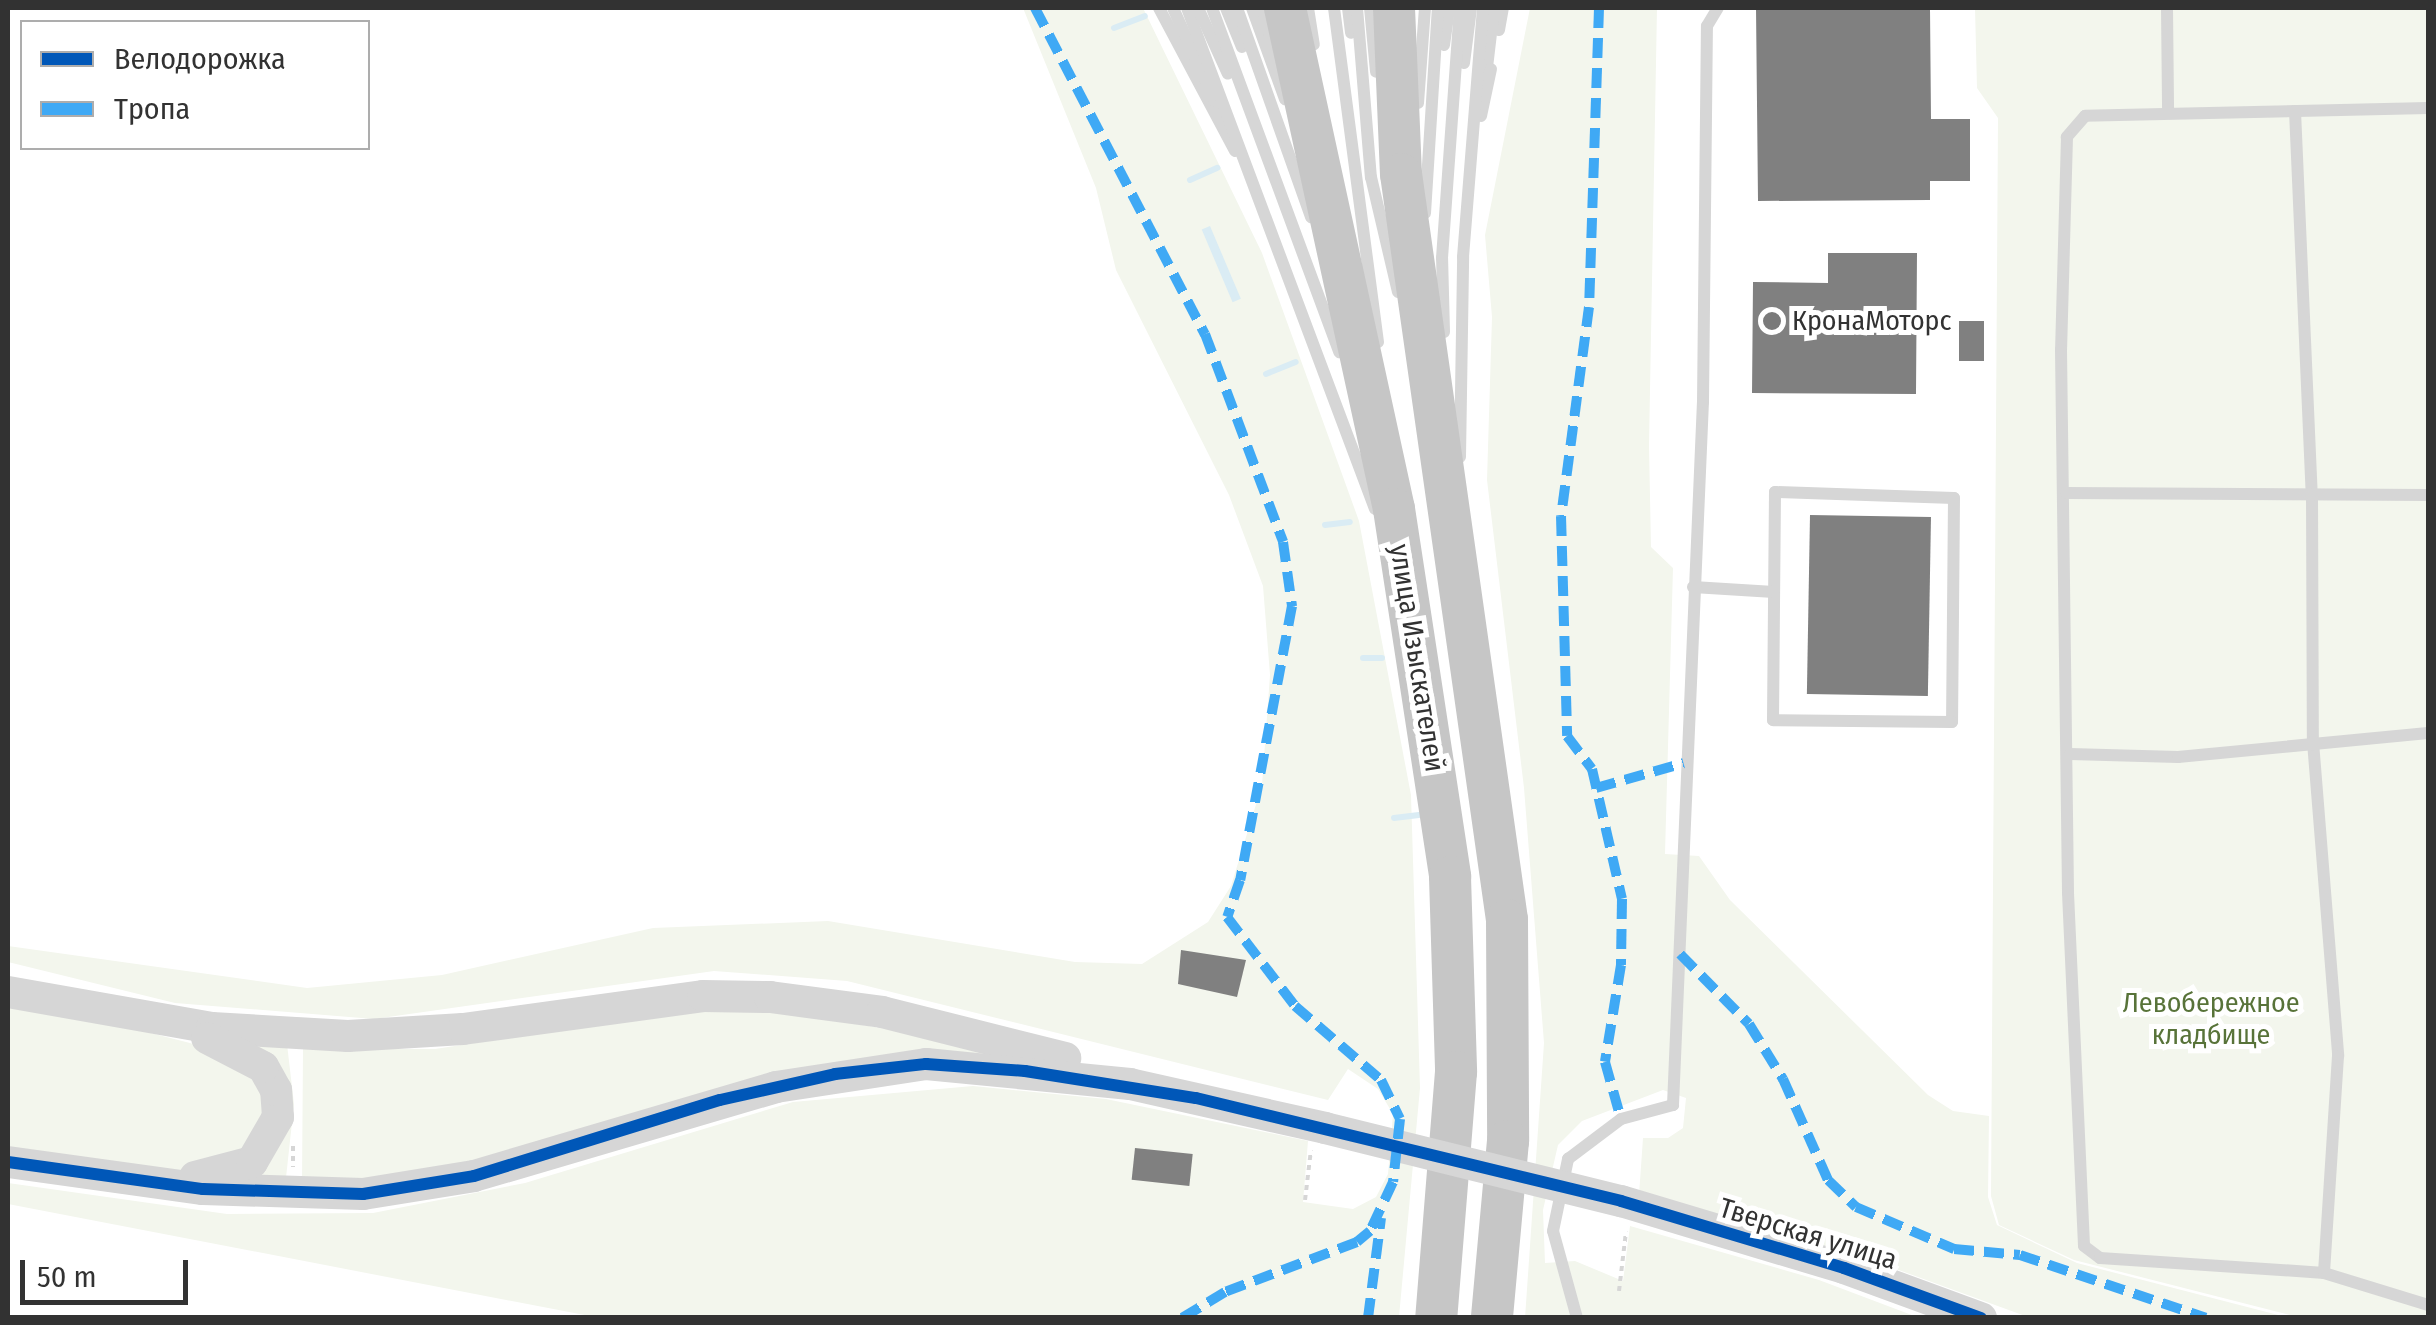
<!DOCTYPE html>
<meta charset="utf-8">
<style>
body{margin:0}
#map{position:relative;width:2436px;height:1325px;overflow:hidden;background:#fff;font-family:"Fira Sans Condensed",sans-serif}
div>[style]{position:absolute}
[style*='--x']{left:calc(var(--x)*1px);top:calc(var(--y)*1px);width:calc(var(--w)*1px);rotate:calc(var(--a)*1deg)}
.green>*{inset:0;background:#f3f6ed}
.water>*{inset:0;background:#daecf4;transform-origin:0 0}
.stream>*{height:6px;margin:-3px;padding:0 3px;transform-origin:3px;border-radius:3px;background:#daecf4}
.building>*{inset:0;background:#808080;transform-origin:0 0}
.path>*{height:4px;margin-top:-2px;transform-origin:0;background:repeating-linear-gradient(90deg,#d6d6d6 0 5px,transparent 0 10px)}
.service>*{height:12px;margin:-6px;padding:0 6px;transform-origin:6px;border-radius:6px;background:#d6d6d6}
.tertiary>*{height:32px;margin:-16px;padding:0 16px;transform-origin:16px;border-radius:16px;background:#d6d6d6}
.trunk>*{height:42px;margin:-21px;padding:0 21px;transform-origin:21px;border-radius:21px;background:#c6c6c6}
.tertiary-bridge>*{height:32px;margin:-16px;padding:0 16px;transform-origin:16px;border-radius:16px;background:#d6d6d6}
.quiet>*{height:10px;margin-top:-5px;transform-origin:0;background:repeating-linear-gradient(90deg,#3fa9f5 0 20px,transparent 0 30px)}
.cycleway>*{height:12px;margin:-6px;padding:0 6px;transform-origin:6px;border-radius:6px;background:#0057b8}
.dots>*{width:28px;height:28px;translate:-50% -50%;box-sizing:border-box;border:5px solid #fff;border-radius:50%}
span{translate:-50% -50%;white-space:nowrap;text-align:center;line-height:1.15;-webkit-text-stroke:10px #fff;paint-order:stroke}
.poi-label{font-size:28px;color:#323232}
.left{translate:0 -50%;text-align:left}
.street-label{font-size:28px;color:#323232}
.park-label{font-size:28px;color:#587339}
.frame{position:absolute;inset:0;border:10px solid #323232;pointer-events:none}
.legend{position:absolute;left:20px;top:20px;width:350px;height:130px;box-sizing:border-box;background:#fff;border:2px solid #adadad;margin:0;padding:12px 18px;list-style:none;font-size:30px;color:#323232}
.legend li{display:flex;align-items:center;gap:20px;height:50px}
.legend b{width:50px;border:2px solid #adadad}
.scale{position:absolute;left:20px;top:1260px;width:168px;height:45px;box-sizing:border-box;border:5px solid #323232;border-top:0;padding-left:12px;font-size:30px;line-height:35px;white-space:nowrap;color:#323232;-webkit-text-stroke:8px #fff;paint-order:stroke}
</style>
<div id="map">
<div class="green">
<div style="clip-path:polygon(1023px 8px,1143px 8px,1262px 253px,1359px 521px,1411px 795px,1420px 1088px,1399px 1317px,595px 1317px,8px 1204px,8px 1183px,227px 1214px,373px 1213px,525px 1183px,793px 1102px,973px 1086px,1106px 1099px,1308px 1141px,1303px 1202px,1353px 1209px,1376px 1197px,1388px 1174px,1393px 1114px,1378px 1089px,1348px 1069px,1328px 1100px,847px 981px,714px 971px,374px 1019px,175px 1003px,8px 962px,8px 946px,307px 988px,442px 975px,653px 928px,828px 921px,1075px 962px,1142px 964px,1208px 922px,1231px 886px,1262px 785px,1270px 675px,1263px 586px,1229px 495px,1116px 270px,1096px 188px)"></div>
<div style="clip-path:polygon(1530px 8px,1657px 8px,1649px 446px,1651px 547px,1673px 568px,1665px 854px,1699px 856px,1730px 900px,1928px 1095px,1953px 1111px,1989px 1116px,1988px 1197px,1997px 1225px,2077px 1263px,2286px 1317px,2028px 1317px,1874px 1261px,1639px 1195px,1643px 1138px,1668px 1138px,1683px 1128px,1686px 1098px,1663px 1090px,1582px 1121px,1558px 1145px,1543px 1210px,1545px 1263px,1575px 1261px,1623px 1281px,1630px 1226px,1819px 1280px,1917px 1317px,1525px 1318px,1544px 1043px,1524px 788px,1487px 480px,1492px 317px,1485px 235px)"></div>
<div style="clip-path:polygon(1975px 8px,2428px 8px,2428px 1317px,2298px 1317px,2074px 1260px,1999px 1225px,1991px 1196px,1998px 118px,1977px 88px)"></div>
<div style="clip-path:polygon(731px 1004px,1024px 1051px,671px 1108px,417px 1175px,302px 1182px,303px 1049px,435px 1049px)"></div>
<div style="clip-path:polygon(8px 1008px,108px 1022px,221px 1051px,271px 1097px,252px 1153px,178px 1171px,8px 1152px)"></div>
<div style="clip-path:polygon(246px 1042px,287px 1044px,294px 1104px,285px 1187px,214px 1181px,278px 1145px)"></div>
</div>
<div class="water">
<div style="left:1210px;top:226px;width:79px;height:9px;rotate:67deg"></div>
</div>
<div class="stream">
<div style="--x:1114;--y:28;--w:33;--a:-21"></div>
<div style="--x:1190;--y:180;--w:30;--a:-24"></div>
<div style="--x:1266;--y:374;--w:32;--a:-22"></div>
<div style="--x:1325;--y:525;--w:25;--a:-7"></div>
<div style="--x:1363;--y:658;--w:19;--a:0"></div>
<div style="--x:1394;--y:818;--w:25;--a:-7"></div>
</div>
<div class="building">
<div style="clip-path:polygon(1756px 8px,1930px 8px,1931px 119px,1970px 119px,1970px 181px,1930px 181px,1930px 200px,1758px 201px)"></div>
<div style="clip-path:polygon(1828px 253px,1917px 253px,1916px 394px,1752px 393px,1753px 282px,1828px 283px)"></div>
<div style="left:1959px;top:321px;width:25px;height:40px"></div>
<div style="left:1810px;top:515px;width:121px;height:179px;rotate:1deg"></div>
<div style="clip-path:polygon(1181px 950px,1246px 960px,1237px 997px,1178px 984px)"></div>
<div style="left:1135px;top:1148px;width:58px;height:32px;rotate:6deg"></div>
</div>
<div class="path">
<div style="--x:293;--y:1146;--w:21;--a:90"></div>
<div style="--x:1305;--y:1200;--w:50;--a:-83.2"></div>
<div style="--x:1619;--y:1291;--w:60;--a:-83.3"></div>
</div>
<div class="service">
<div style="--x:1159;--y:8;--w:162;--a:62"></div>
<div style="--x:1173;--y:8;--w:102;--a:65.7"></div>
<div style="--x:1187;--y:8;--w:535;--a:69.43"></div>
<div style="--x:1198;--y:8;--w:72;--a:65.6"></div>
<div style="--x:1212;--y:8;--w:367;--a:69.7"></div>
<div style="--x:1226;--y:8;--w:42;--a:67.7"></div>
<div style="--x:1237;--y:8;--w:222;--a:70.5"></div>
<div style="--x:1252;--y:8;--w:97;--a:70.1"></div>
<div style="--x:1262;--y:8;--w:37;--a:74"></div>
<div style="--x:1308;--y:8;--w:37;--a:81"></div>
<div style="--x:1334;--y:8;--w:337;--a:82.5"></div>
<div style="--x:1348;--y:8;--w:25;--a:83"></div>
<div style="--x:1357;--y:8;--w:170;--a:85.3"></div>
<div style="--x:1371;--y:177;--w:118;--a:76.8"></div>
<div style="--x:1370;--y:8;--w:64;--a:84.6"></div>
<div style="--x:2167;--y:8;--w:102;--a:89.4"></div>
<div style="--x:1499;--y:30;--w:22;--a:-80"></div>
<div style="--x:1444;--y:45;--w:37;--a:-82"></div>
<div style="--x:1464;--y:63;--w:55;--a:-82.7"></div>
<div style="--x:1486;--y:76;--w:68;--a:-83.3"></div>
<div style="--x:1418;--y:103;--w:95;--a:-85.8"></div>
<div style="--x:2428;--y:108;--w:343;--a:178.7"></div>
<div style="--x:2085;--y:116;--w:28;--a:131"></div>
<div style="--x:2067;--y:137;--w:213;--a:91.6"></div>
<div style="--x:2061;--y:350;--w:543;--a:89.26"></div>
<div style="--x:2068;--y:893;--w:353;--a:87.4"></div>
<div style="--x:2084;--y:1246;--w:20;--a:37"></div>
<div style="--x:2100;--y:1258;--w:225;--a:3.8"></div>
<div style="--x:2324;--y:1273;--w:109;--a:17.1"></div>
<div style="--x:2295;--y:111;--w:383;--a:87.5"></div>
<div style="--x:2312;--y:494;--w:248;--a:89.8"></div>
<div style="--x:2313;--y:742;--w:315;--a:85.4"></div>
<div style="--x:2338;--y:1056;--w:217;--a:93.7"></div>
<div style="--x:1481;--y:116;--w:48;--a:-78"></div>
<div style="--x:1425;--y:213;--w:205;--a:-86.4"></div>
<div style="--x:1444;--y:332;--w:74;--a:-91.5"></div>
<div style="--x:1442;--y:258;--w:251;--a:-85.9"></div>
<div style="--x:1460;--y:457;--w:200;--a:-89.1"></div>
<div style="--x:1463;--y:257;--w:250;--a:-85.4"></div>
<div style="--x:1775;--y:492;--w:179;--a:1.9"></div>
<div style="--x:1954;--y:498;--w:224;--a:90.5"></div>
<div style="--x:1952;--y:722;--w:179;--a:-179.4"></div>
<div style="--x:1773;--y:720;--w:228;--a:-89.5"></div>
<div style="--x:2066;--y:493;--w:362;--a:0.3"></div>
<div style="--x:1693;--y:587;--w:81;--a:3.5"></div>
<div style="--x:2070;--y:754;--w:108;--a:1.6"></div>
<div style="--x:2178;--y:757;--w:251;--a:-5.5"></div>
<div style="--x:1577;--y:1318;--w:90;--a:-105.4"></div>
<div style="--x:1553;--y:1231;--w:74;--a:-78.2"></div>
<div style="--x:1568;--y:1159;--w:66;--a:-37"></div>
<div style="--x:1621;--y:1119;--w:54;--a:-15.1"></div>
<div style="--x:1673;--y:1105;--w:704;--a:-87.56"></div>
<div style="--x:1703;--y:402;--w:376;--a:-89.4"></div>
<div style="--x:1707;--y:26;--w:21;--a:-59"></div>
</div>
<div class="tertiary">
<div style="--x:8;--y:992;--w:207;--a:10"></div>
<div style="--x:212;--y:1028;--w:136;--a:3.4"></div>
<div style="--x:348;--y:1036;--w:115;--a:-3.5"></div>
<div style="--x:463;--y:1029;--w:242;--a:-7.8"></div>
<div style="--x:703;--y:996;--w:67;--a:0.9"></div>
<div style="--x:770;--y:997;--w:113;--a:7.6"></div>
<div style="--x:882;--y:1012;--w:189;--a:14.1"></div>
<div style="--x:8;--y:1162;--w:197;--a:7.9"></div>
<div style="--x:203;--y:1189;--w:160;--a:1.8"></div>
<div style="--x:363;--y:1194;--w:112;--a:-9.2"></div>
<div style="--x:474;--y:1176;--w:315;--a:-16.4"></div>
<div style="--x:776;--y:1087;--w:152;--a:-8.7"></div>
<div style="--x:926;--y:1064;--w:205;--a:5.6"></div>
<div style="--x:1130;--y:1084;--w:200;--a:12.7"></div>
<div style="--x:195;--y:1177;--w:59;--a:-14.7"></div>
<div style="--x:252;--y:1162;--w:52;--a:-60"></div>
<div style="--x:278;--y:1117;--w:27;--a:-94"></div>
<div style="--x:276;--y:1090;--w:26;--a:-119"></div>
<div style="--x:263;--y:1067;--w:63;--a:-152.6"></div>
<div style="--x:1621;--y:1201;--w:233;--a:16.7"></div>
<div style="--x:1844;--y:1268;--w:146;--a:20.1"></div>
</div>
<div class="trunk">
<div style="--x:1285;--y:8;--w:513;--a:77.73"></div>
<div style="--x:1394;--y:509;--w:372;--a:81.3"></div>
<div style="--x:1450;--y:877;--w:195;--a:88.2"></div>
<div style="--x:1456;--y:1072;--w:247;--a:94.6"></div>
<div style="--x:1394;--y:8;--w:166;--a:87.6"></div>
<div style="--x:1401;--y:174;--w:753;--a:81.91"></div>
<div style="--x:1507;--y:920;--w:221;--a:89.7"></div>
<div style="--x:1508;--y:1141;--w:178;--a:95.2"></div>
</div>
<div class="tertiary-bridge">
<div style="--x:1325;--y:1128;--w:305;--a:13.9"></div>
</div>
<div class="quiet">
<div style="--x:1035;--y:8;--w:368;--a:62.5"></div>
<div style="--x:1205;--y:334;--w:222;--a:69.4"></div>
<div style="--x:1283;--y:542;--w:65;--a:82"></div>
<div style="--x:1292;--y:606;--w:279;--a:100.7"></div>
<div style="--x:1240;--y:880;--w:39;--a:109"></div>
<div style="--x:1227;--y:917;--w:112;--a:52.6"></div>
<div style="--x:1295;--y:1006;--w:113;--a:40.7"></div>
<div style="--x:1381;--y:1080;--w:43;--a:64"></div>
<div style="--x:1400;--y:1119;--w:63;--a:96.3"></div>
<div style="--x:1393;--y:1182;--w:54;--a:115.1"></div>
<div style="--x:1370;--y:1231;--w:17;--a:140"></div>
<div style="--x:1357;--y:1242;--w:141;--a:159.3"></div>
<div style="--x:1225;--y:1292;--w:50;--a:148.8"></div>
<div style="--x:1599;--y:8;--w:299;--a:91.9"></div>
<div style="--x:1589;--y:307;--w:211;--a:97.6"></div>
<div style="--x:1561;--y:516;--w:220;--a:88.4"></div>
<div style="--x:1567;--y:736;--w:41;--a:52.9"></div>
<div style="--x:1592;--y:769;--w:133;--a:77"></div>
<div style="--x:1622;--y:899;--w:66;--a:90.9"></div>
<div style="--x:1621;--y:965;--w:98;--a:99.4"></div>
<div style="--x:1605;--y:1062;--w:59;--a:74.3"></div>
<div style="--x:1596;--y:788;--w:91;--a:-15.9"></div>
<div style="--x:1680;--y:954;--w:98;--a:45.4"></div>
<div style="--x:1749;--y:1024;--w:65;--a:58.3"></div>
<div style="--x:1783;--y:1079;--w:111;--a:66"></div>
<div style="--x:1828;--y:1180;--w:39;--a:44"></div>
<div style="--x:1856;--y:1207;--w:107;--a:23.2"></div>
<div style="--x:1954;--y:1249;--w:66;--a:5.2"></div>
<div style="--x:2020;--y:1255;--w:196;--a:18.7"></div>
<div style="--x:1368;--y:1318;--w:101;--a:-82.6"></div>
</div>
<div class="cycleway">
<div style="--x:8;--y:1162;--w:197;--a:7.9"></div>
<div style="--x:203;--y:1189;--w:160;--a:1.8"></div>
<div style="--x:363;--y:1194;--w:112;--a:-9.2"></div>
<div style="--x:474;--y:1176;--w:257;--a:-17.2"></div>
<div style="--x:720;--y:1100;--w:118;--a:-12.7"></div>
<div style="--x:835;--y:1074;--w:92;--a:-6.3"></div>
<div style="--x:926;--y:1064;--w:99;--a:4"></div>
<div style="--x:1025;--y:1071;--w:173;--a:9"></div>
<div style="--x:1196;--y:1098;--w:437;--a:13.6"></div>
<div style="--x:1621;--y:1201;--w:233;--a:16.7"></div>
<div style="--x:1844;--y:1268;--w:146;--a:20.1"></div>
</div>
<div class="dots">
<div style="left:1772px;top:321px;background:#7a7a7a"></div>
</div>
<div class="poi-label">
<span class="left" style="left:1792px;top:321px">КронаМоторс</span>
</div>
<div class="street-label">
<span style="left:1417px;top:658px;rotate:81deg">улица Изыскателей</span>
<span style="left:1808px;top:1234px;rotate:17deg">Тверская улица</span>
</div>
<div class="park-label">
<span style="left:2211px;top:1019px">Левобережное<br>кладбище</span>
</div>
<div class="frame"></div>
<ul class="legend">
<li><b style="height:12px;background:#0057b8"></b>Велодорожка</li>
<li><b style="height:12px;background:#3fa9f5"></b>Тропа</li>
</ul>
<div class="scale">50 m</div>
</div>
